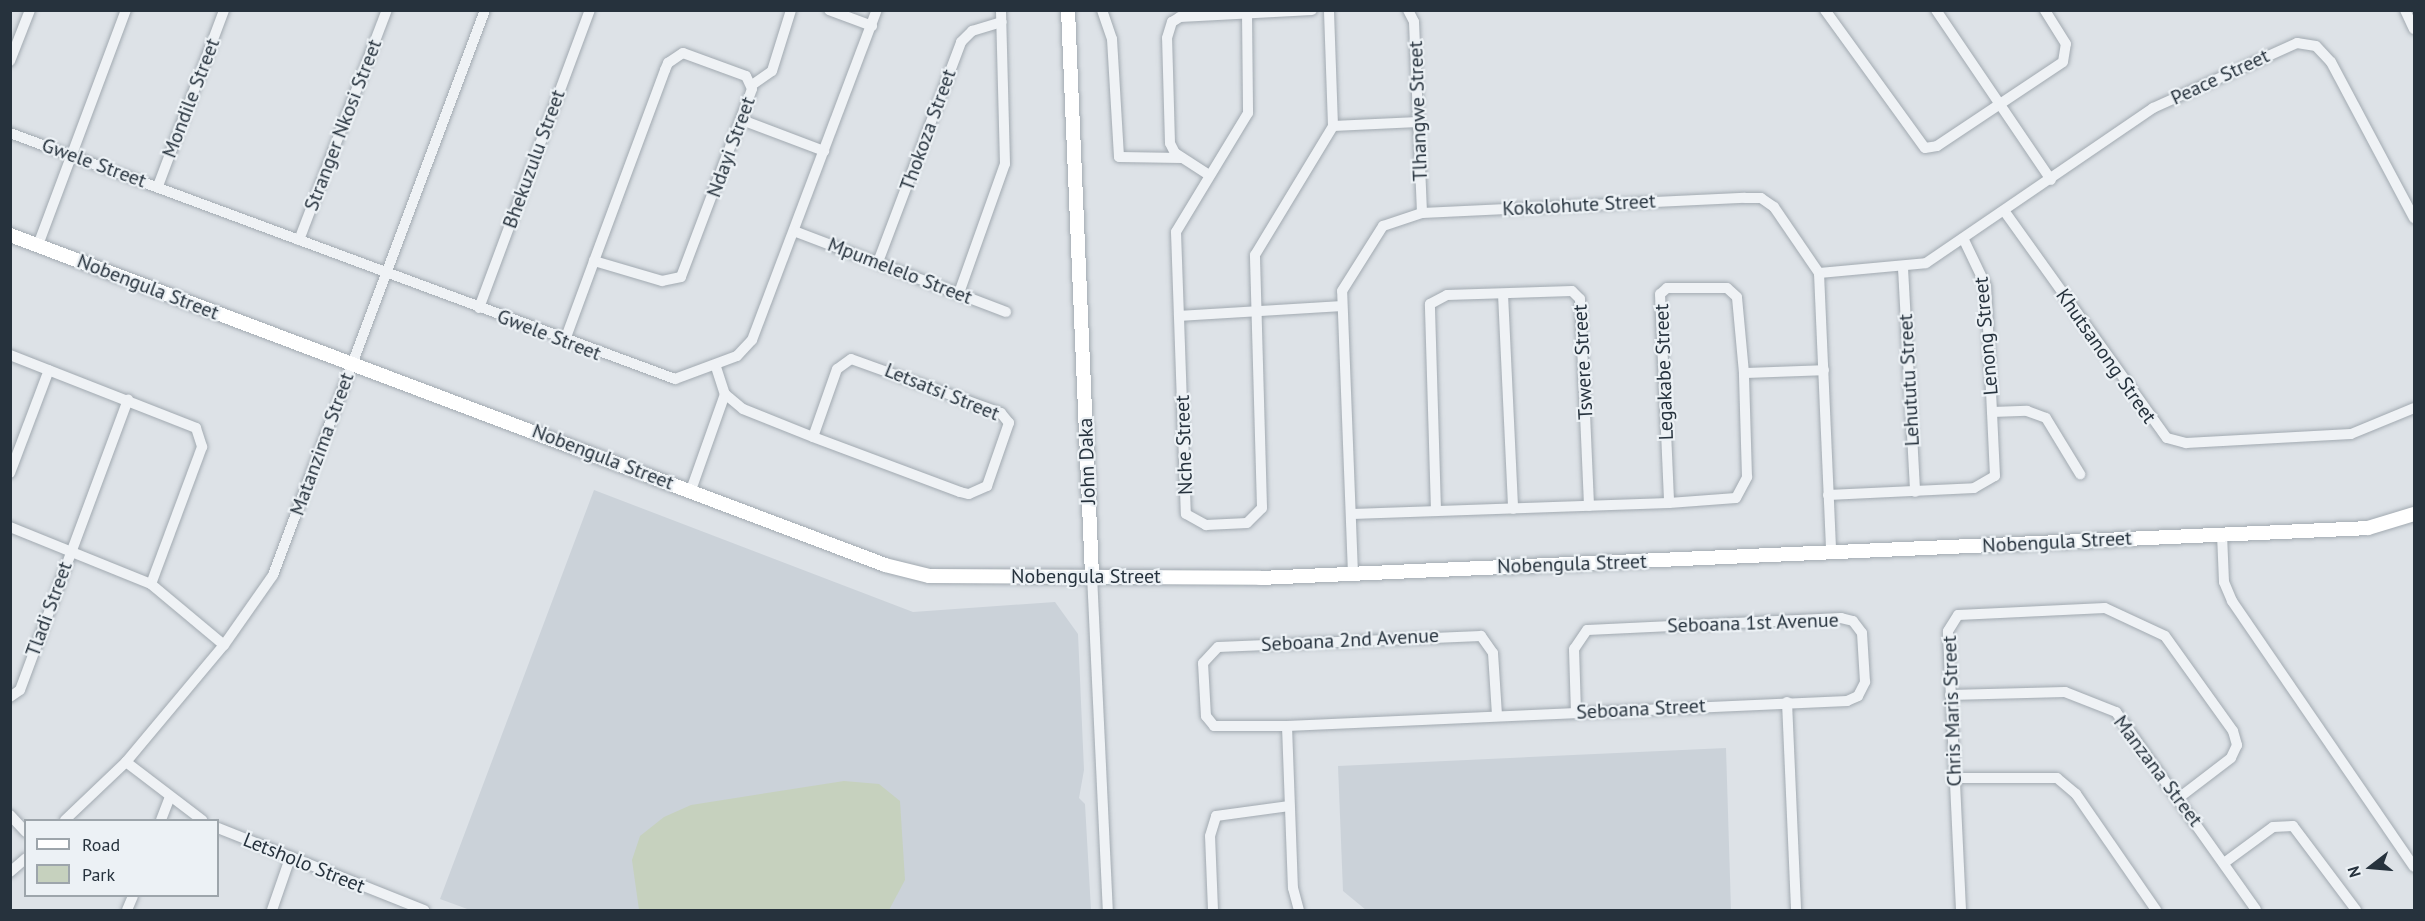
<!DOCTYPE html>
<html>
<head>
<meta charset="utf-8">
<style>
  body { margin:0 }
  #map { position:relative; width:2425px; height:921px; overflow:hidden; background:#dde2e7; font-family:"PT Sans",sans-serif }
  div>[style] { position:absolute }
  .built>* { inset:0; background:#cbd2d9 }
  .green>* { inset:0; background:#c6d1be }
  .roads { filter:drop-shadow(0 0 2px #a2aab1) drop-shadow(0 0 2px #a2aab1) }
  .street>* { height:10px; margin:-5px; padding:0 5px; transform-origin:5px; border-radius:5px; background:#eff2f5 }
  .secondary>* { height:14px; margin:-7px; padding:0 7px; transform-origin:7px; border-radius:7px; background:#fff }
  span { translate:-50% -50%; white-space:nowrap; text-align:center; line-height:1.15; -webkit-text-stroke:4.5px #ecf1f5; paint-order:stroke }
  .street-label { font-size:20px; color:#26323d }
  .frame { position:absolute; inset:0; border:12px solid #26323d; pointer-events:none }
  .legend { position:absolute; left:24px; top:819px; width:195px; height:78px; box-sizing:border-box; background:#ecf1f5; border:2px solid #9da5ab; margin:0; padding:8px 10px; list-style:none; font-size:18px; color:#26323d }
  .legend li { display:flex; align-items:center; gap:12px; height:30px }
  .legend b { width:30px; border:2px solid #9da5ab }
  .north { position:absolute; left:2341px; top:837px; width:60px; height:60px; -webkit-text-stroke:4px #ecf1f5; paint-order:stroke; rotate:254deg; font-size:16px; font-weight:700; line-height:24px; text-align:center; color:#26323d }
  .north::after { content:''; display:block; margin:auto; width:21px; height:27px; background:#26323d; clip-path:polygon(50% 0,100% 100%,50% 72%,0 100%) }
</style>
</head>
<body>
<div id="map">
  <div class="built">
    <div style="clip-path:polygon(594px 490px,913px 612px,1055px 602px,1078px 634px,1084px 770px,1079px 798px,1085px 804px,1091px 910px,470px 910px,440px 899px)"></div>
    <div style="clip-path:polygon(1726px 748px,1731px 910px,1366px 910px,1343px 891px,1338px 766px)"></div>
  </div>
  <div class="green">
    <div style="clip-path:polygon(844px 781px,879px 784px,900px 801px,905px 880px,889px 910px,639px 910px,632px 860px,640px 836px,664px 817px,691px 805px)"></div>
  </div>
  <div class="roads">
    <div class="street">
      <div style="left:829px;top:10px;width:46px;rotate:20.4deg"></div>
      <div style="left:1102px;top:10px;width:31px;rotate:71deg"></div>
      <div style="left:1112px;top:39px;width:118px;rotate:86.6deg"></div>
      <div style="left:1119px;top:157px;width:63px;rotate:0.9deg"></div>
      <div style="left:1408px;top:10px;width:13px;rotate:63deg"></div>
      <div style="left:1414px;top:22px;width:191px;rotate:87.6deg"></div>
      <div style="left:1825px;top:10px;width:170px;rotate:54.1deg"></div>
      <div style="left:1925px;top:148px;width:12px;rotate:-9deg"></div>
      <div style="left:1937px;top:146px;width:151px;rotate:-33.7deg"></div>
      <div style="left:2063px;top:62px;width:18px;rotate:-81deg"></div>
      <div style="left:2066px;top:44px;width:40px;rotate:-122deg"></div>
      <div style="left:1936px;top:10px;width:205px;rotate:55.9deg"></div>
      <div style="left:2405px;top:10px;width:21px;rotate:65deg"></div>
      <div style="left:1247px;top:13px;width:100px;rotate:89.4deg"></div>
      <div style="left:1248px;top:113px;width:139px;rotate:121.2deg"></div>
      <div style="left:1176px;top:232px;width:282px;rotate:88deg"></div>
      <div style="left:1186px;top:514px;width:23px;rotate:29deg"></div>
      <div style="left:1206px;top:525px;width:41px;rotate:-2.8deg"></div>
      <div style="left:1247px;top:523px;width:21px;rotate:-45deg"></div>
      <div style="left:1262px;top:508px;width:253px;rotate:-91.6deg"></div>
      <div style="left:1255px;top:255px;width:151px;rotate:-58.8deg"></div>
      <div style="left:1333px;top:126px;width:116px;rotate:-92deg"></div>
      <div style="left:10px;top:61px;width:55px;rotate:-68.6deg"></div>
      <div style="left:752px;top:85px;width:24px;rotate:-35deg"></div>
      <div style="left:772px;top:71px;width:64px;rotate:-72.7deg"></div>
      <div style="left:742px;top:120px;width:88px;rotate:20.7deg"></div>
      <div style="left:1333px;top:126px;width:85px;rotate:-2.7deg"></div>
      <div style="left:10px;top:133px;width:709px;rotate:20.3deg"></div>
      <div style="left:675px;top:379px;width:66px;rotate:-20.4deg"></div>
      <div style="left:737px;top:356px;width:22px;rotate:-47deg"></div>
      <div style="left:752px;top:340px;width:353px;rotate:-69.3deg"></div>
      <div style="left:1209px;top:175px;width:40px;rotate:-147.1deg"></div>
      <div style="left:1175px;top:153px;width:11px;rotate:-117deg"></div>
      <div style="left:1170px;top:143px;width:105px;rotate:-91.6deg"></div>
      <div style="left:1167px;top:38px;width:17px;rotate:-73deg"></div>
      <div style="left:1172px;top:22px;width:9px;rotate:-32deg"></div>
      <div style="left:1180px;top:17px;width:132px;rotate:-3deg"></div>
      <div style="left:158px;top:186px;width:188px;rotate:-69.4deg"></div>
      <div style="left:2005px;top:212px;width:278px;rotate:54.4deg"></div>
      <div style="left:2167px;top:438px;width:20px;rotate:15deg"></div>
      <div style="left:2186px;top:443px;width:165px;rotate:-3.1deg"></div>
      <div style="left:2351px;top:434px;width:68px;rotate:-22.4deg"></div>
      <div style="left:794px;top:231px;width:227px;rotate:20.9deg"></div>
      <div style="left:299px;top:240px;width:246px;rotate:-69.1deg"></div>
      <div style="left:38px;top:245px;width:251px;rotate:-69.5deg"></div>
      <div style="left:878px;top:262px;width:235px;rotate:-69.3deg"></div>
      <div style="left:961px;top:42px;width:16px;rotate:-45deg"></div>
      <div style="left:972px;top:31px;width:31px;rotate:-17deg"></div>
      <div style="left:1903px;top:268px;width:224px;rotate:86.9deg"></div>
      <div style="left:1819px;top:273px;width:107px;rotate:-5.3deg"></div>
      <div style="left:1926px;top:263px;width:275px;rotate:-34.3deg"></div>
      <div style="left:2153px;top:108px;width:158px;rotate:-24.3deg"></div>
      <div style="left:2297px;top:43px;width:19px;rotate:9deg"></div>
      <div style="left:2316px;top:46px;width:22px;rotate:47deg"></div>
      <div style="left:2331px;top:62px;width:177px;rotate:62deg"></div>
      <div style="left:959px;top:293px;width:137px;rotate:-70.4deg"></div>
      <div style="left:1005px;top:164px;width:154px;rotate:-91.5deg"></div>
      <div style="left:1503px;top:294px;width:215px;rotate:87.3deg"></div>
      <div style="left:479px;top:308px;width:318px;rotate:-69.6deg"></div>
      <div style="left:1179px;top:316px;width:163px;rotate:-3.5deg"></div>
      <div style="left:565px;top:340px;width:84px;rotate:-69.8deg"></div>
      <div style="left:594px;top:261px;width:204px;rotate:-69.6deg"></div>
      <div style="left:665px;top:70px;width:8px;rotate:-67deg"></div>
      <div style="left:668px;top:63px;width:18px;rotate:-34deg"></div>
      <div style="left:683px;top:53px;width:67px;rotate:20.1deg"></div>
      <div style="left:746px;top:76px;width:14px;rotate:65deg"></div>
      <div style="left:752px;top:89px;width:201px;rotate:110.7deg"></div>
      <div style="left:681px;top:277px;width:19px;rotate:168deg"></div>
      <div style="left:662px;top:281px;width:71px;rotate:-163.6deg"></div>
      <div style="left:10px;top:355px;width:200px;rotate:21.4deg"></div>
      <div style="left:196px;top:428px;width:20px;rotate:72deg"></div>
      <div style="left:202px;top:447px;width:146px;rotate:110.4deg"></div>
      <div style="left:716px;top:367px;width:28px;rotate:72deg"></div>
      <div style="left:725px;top:394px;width:23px;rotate:40deg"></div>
      <div style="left:743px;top:409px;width:75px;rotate:21.8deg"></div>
      <div style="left:813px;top:437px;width:157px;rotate:20.5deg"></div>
      <div style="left:960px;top:492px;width:9px;rotate:13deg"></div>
      <div style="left:969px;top:494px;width:20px;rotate:-24deg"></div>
      <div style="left:987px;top:486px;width:67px;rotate:-70.8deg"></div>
      <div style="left:1009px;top:423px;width:13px;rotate:-129deg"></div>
      <div style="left:1001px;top:413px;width:159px;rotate:-160.2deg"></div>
      <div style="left:851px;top:359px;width:17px;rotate:144deg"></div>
      <div style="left:837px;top:369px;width:72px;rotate:109.4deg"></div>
      <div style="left:1744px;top:373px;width:80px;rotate:-2.1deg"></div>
      <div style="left:1992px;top:412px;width:35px;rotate:-2deg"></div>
      <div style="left:2027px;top:411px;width:20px;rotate:20deg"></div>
      <div style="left:2046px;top:418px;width:66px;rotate:58.7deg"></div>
      <div style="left:10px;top:473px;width:110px;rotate:-69.3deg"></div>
      <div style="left:691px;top:490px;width:102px;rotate:-70.5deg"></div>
      <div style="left:1828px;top:495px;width:146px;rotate:-2.7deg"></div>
      <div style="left:1974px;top:488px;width:24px;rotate:-30deg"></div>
      <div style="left:1995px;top:476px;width:190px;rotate:-92.7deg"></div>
      <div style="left:1986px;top:286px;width:53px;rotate:-115.6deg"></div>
      <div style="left:1436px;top:511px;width:207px;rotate:-91.7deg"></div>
      <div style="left:1430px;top:304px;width:19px;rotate:-28deg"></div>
      <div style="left:1447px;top:295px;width:125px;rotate:-1.8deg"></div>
      <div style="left:1572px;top:291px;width:11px;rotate:45deg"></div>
      <div style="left:1580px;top:299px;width:207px;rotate:87.5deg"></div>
      <div style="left:1352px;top:514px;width:317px;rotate:-2deg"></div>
      <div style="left:1669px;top:503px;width:67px;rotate:-4.3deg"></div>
      <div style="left:1736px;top:498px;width:24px;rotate:-62deg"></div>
      <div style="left:1747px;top:477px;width:104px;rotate:-91.7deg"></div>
      <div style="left:1744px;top:373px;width:76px;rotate:-95.3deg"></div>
      <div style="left:1737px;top:297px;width:13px;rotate:-138deg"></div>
      <div style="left:1727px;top:288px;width:60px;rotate:180deg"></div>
      <div style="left:1667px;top:288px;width:9px;rotate:139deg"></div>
      <div style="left:1660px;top:294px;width:209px;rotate:87.5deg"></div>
      <div style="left:10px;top:527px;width:152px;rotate:22deg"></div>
      <div style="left:151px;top:584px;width:95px;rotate:39.9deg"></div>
      <div style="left:2222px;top:534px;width:48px;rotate:87.6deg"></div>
      <div style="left:2224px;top:582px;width:21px;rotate:67deg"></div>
      <div style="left:2232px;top:601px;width:322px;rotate:55.6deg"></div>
      <div style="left:1353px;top:574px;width:283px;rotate:-92.2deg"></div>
      <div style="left:1342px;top:291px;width:77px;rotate:-57.8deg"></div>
      <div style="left:1383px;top:226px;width:41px;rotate:-18.4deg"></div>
      <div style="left:1422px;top:213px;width:323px;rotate:-2.7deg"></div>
      <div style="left:1745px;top:198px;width:16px"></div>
      <div style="left:1761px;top:198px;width:16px;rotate:35deg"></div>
      <div style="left:1774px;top:207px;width:80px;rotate:55.7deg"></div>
      <div style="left:1819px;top:273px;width:280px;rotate:87.5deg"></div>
      <div style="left:1092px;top:575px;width:335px;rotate:87.3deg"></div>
      <div style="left:1950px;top:695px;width:115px;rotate:-1.5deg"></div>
      <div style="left:2065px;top:692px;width:55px;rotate:21.4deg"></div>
      <div style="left:2116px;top:712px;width:242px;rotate:54.7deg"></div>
      <div style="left:10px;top:697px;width:12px;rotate:-35deg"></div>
      <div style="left:20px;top:690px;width:310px;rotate:-69.6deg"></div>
      <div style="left:1787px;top:702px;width:208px;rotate:87.5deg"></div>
      <div style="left:1497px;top:715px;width:62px;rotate:-93.7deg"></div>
      <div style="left:1493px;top:653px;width:21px;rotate:-125deg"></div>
      <div style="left:1481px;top:636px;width:263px;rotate:177.6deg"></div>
      <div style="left:1218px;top:647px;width:22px;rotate:133deg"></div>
      <div style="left:1203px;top:663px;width:53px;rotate:86.8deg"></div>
      <div style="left:1206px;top:716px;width:13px;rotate:51deg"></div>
      <div style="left:1214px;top:726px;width:73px"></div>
      <div style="left:1287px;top:726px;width:561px;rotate:-2.56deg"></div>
      <div style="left:1847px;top:701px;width:12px;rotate:-24deg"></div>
      <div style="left:1858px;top:696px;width:16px;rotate:-63deg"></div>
      <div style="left:1865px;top:682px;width:49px;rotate:-93.5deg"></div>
      <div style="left:1862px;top:633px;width:15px;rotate:-127deg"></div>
      <div style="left:1853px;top:621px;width:12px;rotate:-166deg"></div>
      <div style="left:1841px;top:618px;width:254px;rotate:177.3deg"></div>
      <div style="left:1587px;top:630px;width:23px;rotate:124deg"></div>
      <div style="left:1574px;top:649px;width:63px;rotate:88.2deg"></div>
      <div style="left:1287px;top:726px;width:162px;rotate:87.9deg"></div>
      <div style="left:1293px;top:888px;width:23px;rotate:75deg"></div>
      <div style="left:126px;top:762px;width:96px;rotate:37.3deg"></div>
      <div style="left:1953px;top:778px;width:104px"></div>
      <div style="left:2057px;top:778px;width:25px;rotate:40deg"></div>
      <div style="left:2076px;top:794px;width:141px;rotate:55.4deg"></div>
      <div style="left:10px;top:815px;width:23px;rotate:47deg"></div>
      <div style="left:65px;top:820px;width:84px;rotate:-43.6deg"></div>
      <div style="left:126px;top:762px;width:153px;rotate:-50.1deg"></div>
      <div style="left:224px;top:645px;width:85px;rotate:-55deg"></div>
      <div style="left:273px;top:575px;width:603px;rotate:-69.43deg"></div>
      <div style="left:161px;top:820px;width:22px;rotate:-69deg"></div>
      <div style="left:218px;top:828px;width:222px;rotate:21.7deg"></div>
      <div style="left:2224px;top:863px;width:61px;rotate:-36.3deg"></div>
      <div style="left:2273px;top:827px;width:20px;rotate:-3deg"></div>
      <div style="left:2293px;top:826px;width:105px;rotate:53.1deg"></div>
      <div style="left:10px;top:872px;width:21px;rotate:-41deg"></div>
      <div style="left:127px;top:910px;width:15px;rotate:-67deg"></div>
      <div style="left:272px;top:910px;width:55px;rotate:-70.9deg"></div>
      <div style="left:1213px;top:910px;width:74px;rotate:-92.3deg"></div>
      <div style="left:1210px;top:836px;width:21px;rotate:-73deg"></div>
      <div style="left:1216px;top:816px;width:74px;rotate:-7.8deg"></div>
      <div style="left:1961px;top:910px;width:279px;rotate:-92.7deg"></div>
      <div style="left:1948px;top:631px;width:19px;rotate:-58deg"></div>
      <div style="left:1958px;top:615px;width:147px;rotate:-2.7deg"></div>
      <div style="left:2105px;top:608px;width:66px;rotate:25deg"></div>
      <div style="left:2165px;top:636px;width:117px;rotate:54.4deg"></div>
      <div style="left:2233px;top:731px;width:15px;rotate:74deg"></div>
      <div style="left:2237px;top:745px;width:14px;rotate:115deg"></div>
      <div style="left:2231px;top:758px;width:64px;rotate:142.6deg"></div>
    </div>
    <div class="secondary">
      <div style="left:1068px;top:10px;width:566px;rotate:87.57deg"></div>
      <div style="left:10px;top:235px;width:935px;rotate:20.66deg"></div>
      <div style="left:885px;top:565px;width:45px;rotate:14deg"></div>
      <div style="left:929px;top:576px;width:331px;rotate:0.3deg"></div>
      <div style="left:1260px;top:578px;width:1109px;rotate:-2.58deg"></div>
      <div style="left:2368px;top:528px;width:48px;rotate:-16.9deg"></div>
    </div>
  </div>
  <div class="street-label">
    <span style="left:2220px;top:77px;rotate:-25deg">Peace Street</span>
    <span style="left:191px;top:98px;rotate:-69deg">Mondile Street</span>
    <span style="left:1418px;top:111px;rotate:-92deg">Tlhangwe Street</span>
    <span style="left:343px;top:125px;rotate:-69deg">Stranger Nkosi Street</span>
    <span style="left:928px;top:130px;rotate:-70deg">Thokoza Street</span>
    <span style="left:731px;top:147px;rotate:-70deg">Ndayi Street</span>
    <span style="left:534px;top:159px;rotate:-70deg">Bhekuzulu Street</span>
    <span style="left:94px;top:163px;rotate:20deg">Gwele Street</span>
    <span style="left:1579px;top:205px;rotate:-3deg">Kokolohute Street</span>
    <span style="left:900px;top:271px;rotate:21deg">Mpumelelo Street</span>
    <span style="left:148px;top:287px;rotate:21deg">Nobengula Street</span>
    <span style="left:549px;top:335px;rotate:21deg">Gwele Street</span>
    <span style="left:1986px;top:336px;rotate:-95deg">Lenong Street</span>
    <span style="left:2106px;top:356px;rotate:55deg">Khutsanong Street</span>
    <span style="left:1583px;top:362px;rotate:-93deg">Tswere Street</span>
    <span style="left:1664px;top:372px;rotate:-92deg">Legakabe Street</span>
    <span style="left:1909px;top:380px;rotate:-93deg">Lehututu Street</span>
    <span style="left:942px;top:392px;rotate:22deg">Letsatsi Street</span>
    <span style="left:322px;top:444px;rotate:-70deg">Matanzima Street</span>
    <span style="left:1184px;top:445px;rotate:-92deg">Nche Street</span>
    <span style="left:603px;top:457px;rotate:21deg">Nobengula Street</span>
    <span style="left:1087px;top:461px;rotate:-92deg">John Daka</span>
    <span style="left:2057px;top:542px;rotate:-3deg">Nobengula Street</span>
    <span style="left:1572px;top:564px;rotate:-2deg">Nobengula Street</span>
    <span style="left:1086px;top:576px">Nobengula Street</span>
    <span style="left:49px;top:609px;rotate:-70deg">Tladi Street</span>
    <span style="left:1753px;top:623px;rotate:-2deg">Seboana 1st Avenue</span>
    <span style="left:1350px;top:640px;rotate:-3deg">Seboana 2nd Avenue</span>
    <span style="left:1641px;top:709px;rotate:-3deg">Seboana Street</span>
    <span style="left:1952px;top:711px;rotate:-92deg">Chris Maris Street</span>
    <span style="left:2158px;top:771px;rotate:53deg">Manzana Street</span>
    <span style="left:304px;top:863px;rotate:22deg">Letsholo Street</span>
  </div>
  <div class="frame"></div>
  <ul class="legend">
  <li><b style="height:8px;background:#fff"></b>Road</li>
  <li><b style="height:16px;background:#c6d1be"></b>Park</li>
  </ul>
  <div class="north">N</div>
</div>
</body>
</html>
